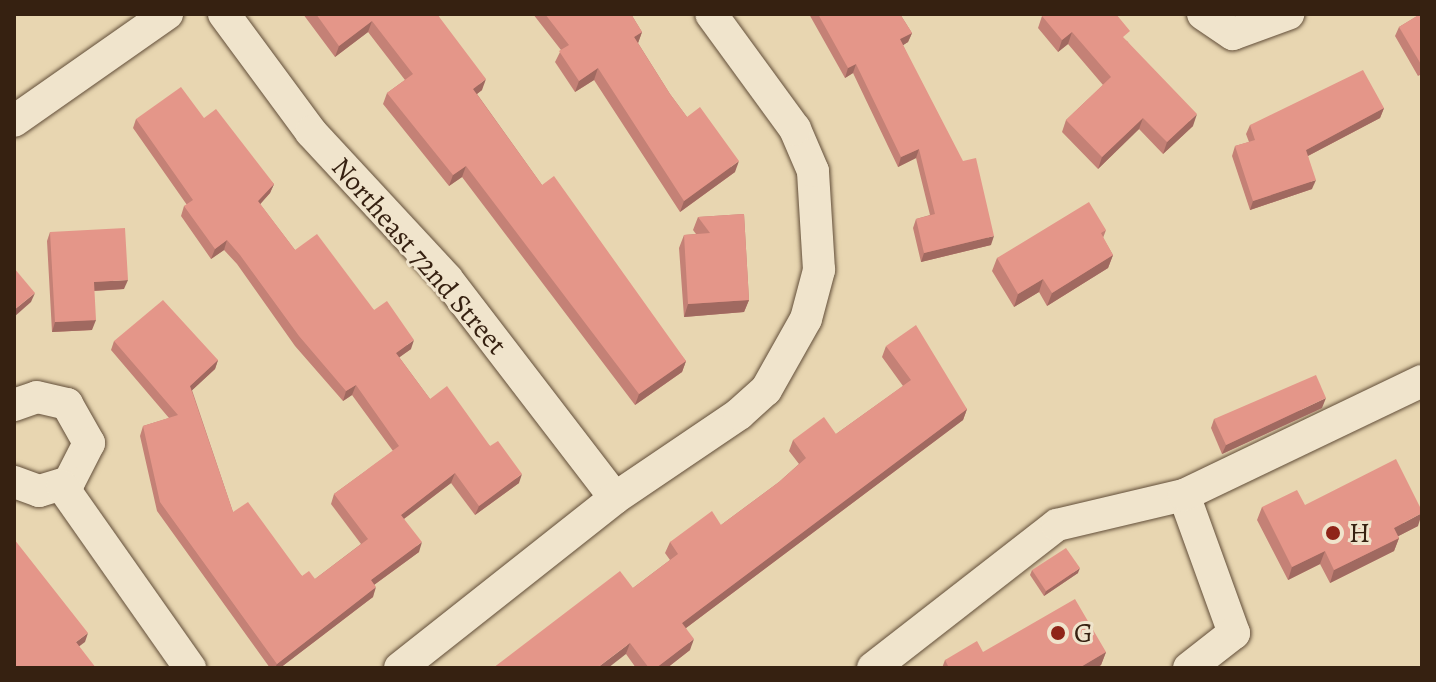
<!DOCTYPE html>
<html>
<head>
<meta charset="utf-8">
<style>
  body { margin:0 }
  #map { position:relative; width:1436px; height:682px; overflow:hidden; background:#e8d6b1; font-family:Alegreya,serif }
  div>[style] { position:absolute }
  .roads { filter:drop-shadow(0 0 2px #624e39) drop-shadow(0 0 2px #624e39) }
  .minor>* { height:32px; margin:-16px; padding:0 16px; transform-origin:16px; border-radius:16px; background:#f0e4cc }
  .wall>* { inset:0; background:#c48176 }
  .shaded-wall>* { inset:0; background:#a06960 }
  .building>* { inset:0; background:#e49689 }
  .dots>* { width:22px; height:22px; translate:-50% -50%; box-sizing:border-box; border:4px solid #f0e4cc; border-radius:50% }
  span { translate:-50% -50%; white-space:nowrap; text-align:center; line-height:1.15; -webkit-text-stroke:6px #f0e4cc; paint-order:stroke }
  .street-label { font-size:28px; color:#362111 }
  .poi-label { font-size:28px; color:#362111 }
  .left { translate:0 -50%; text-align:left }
  .frame { position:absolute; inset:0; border:16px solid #362111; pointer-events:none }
</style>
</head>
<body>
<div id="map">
  <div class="roads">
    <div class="minor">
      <div style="left:224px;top:14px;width:147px;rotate:53.6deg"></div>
      <div style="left:311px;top:132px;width:200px;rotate:47.2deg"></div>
      <div style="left:447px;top:279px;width:276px;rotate:52.5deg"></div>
      <div style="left:1203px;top:14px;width:36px;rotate:34deg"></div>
      <div style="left:1233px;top:34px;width:59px;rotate:-20deg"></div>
      <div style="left:14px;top:121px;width:187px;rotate:-35deg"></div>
      <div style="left:14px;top:405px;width:24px;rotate:-19deg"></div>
      <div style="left:37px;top:397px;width:31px;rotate:13deg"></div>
      <div style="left:67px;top:404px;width:45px;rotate:60.6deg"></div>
      <div style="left:89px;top:443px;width:44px;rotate:117.1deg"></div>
      <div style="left:69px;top:482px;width:31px;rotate:163deg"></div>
      <div style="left:39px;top:491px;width:27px;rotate:-160deg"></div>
      <div style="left:62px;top:486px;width:223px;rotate:54.9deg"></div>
      <div style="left:1184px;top:495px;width:147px;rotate:70.1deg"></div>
      <div style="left:1234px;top:633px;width:57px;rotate:142.1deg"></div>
      <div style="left:400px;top:668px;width:274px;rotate:-38.3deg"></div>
      <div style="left:615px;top:498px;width:150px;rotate:-34.1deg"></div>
      <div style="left:739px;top:414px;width:36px;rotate:-42deg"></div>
      <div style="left:766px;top:390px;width:81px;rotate:-60.6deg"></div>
      <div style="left:806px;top:319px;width:51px;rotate:-75.1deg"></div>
      <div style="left:819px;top:270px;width:99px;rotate:-93.5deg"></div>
      <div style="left:813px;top:171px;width:46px;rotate:-113.2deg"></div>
      <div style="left:795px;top:129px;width:142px;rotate:-126.1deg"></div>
      <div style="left:873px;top:668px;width:233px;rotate:-37.9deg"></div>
      <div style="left:1057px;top:525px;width:130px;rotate:-13.3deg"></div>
      <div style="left:1184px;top:495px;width:264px;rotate:-25.6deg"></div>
    </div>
  </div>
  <div class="wall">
    <div style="clip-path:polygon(303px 14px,437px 14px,482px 90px,477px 94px,542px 185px,686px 361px,682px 372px,635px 405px,462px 177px,449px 186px,383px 104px,387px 93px,405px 80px,368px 32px,335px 57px)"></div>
    <div style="clip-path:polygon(533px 14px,631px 14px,642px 32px,638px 43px,670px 94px,687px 117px,735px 172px,680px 212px,594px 80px,575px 92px,555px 62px,561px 50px)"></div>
    <div style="clip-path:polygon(809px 14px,900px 14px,912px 33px,908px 42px,903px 45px,991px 245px,921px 262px,913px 228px,916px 219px,930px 215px,916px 158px,898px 167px,853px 73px,845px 78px)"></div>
    <div style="clip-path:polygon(1418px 14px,1422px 14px,1422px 74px,1418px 76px,1395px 36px,1399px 27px,1419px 15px)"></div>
    <div style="clip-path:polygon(1042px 16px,1127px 41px,1193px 126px,1163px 154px,1139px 129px,1098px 169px,1062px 132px,1066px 120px,1103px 85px,1068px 44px,1058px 52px,1038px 28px)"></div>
    <div style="clip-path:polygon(1384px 108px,1380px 118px,1308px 156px,1312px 189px,1250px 210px,1232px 156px,1235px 146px,1249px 142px,1246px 134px,1250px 125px)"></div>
    <div style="clip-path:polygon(204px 118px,274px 184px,270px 193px,260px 204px,295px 250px,374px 310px,411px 349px,399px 357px,430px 399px,490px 446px,519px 483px,475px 515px,451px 483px,404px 519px,419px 552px,374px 585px,373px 597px,280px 668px,270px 668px,157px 511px,140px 436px,143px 426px,169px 418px,111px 350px,114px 341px,218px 360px,215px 369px,192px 390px,233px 512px,302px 576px,315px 579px,361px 544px,331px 504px,334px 494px,393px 451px,352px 395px,343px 401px,295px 346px,237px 264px,224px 250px,211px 259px,181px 216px,184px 206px,187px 205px,133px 128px,136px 119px)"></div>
    <div style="clip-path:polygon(744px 214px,749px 300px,744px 312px,684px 317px,679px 248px,684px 235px,696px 234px,693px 230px,698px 217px)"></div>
    <div style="clip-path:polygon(1106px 230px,1103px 238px,1113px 255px,1108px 268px,1047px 306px,1039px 292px,1014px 307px,992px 271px,997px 258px)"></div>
    <div style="clip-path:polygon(50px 232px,124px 289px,94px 291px,92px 330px,52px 332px,47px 241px)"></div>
    <div style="clip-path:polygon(886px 346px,967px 409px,963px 420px,686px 628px,690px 650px,667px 668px,636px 668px,626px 654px,633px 588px,670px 560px,665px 553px,670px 542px,721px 525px,779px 482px,799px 464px,789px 451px,793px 440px,836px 434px,903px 386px,882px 357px)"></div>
    <div style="clip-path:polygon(1322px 408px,1222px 454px,1211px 428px,1214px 419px)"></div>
    <div style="clip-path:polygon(1305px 505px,1418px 526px,1398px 536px,1399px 538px,1394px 551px,1330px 583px,1320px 564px,1288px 580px,1257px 520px,1262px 507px)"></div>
    <div style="clip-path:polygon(1032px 570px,1078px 573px,1044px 596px,1030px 575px)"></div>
    <div style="clip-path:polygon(983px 652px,1106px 652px,1101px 665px,1096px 668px,942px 668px,945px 660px)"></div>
  </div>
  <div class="shaded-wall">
    <div style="clip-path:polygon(372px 21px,368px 32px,335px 57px,339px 46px)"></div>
    <div style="clip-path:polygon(642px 32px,638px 43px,634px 37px)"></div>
    <div style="clip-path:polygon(1072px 32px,1068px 44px,1058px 52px,1062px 40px)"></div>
    <div style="clip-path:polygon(912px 33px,908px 42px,897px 49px,900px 39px)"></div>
    <div style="clip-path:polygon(856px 64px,853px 73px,845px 78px,848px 68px)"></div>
    <div style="clip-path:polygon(598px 68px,594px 80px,575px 92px,579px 81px)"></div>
    <div style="clip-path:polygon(486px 79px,482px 90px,469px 100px,473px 89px)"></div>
    <div style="clip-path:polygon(1384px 108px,1380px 118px,1302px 159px,1306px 150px)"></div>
    <div style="clip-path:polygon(1197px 114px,1193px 126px,1163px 154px,1167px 142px)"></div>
    <div style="clip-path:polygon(1143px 118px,1139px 129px,1098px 169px,1102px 157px)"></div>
    <div style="clip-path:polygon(919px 149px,916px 158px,898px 167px,901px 157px)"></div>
    <div style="clip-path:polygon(739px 161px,735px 172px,680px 212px,684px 201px)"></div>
    <div style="clip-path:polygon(466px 166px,462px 177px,449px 186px,453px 175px)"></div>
    <div style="clip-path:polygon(1316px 180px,1312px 189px,1250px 210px,1253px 201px)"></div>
    <div style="clip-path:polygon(274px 184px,270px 193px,255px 210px,258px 201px)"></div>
    <div style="clip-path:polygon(994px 236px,991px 245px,921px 262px,924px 253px)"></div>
    <div style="clip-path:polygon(227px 240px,224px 250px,211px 259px,215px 249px)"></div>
    <div style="clip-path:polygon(1113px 255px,1108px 268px,1047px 306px,1052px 293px)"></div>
    <div style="clip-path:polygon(1043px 279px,1039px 292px,1014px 307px,1018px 294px)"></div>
    <div style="clip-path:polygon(128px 280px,124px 289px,90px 291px,94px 282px)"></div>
    <div style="clip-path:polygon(35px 293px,31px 302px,14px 317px,14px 310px)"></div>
    <div style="clip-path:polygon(749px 300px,744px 312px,684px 317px,688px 304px)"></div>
    <div style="clip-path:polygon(96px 320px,92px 330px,52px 332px,55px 322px)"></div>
    <div style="clip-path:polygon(414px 340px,411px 349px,393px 362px,396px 353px)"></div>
    <div style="clip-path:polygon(218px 360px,215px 369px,187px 395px,190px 386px)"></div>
    <div style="clip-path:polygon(686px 361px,682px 372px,635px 405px,639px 394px)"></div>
    <div style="clip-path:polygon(356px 385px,352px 395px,343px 401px,346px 391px)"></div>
    <div style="clip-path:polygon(1326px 398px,1322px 408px,1222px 454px,1226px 445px)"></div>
    <div style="clip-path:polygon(967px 409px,963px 420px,678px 634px,682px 623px)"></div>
    <div style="clip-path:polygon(455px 473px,451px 483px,397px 524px,401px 515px)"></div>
    <div style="clip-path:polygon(522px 474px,519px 483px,475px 515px,479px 506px)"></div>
    <div style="clip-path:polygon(1422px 513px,1418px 526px,1389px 541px,1394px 528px)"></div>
    <div style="clip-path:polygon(1399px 538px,1394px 551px,1330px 583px,1334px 570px)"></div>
    <div style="clip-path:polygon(422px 542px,419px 552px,367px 590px,371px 580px)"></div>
    <div style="clip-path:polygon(1325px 551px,1320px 564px,1288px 580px,1292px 567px)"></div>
    <div style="clip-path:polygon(1080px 568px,1078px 573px,1044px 596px,1046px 591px)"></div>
    <div style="clip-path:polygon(376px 587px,373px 597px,280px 668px,275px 668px,277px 664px)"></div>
    <div style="clip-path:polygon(88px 633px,85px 642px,73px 651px,76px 642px)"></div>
    <div style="clip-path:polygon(694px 639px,690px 650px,667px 668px,656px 668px)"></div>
    <div style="clip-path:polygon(630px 643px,626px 654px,608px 668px,597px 668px)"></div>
    <div style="clip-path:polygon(1106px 652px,1101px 665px,1096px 668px,1079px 668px)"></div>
  </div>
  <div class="building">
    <div style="clip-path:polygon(316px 14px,437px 14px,486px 79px,473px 89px,542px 185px,554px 176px,686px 361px,639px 394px,466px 166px,453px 175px,387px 93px,413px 74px,372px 21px,339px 46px)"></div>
    <div style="clip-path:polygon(545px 14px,631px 14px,642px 32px,634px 37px,670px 94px,687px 117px,700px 107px,739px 161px,684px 201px,598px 68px,579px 81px,559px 51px,569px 45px)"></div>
    <div style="clip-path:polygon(818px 14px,900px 14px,912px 33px,900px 39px,963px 161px,976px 158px,994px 236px,924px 253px,916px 219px,935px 214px,919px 149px,901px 157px,856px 64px,848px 68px)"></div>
    <div style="clip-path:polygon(1045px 14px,1116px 14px,1130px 31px,1123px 37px,1197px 114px,1167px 142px,1143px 118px,1102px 157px,1066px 120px,1111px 77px,1072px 32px,1062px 40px,1042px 16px)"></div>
    <div style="clip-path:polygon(1420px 14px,1422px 14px,1422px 66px,1399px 27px)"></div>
    <div style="clip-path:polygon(1363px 70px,1384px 108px,1306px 150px,1316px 180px,1253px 201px,1235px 146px,1255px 140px,1250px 125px)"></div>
    <div style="clip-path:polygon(181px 87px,204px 118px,216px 109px,274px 184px,258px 201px,295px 250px,317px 234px,374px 310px,387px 301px,414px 340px,396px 353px,430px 399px,447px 386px,490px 446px,498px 441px,522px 474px,479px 506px,455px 473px,401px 515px,422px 542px,371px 580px,376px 587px,277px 664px,160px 502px,143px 426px,178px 415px,114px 341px,163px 300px,218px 360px,190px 386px,233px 512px,248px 502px,302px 576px,309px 571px,315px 579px,368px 539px,334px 494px,399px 446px,356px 385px,346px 391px,299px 336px,240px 255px,227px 240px,215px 249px,184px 206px,193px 200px,136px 119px)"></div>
    <div style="clip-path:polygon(1089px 202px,1106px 230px,1101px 233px,1113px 255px,1052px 293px,1043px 279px,1018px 294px,997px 258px)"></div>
    <div style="clip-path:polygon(744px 214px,749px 300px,688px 304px,684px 235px,710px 233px,698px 217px)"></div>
    <div style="clip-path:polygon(125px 228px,128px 280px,94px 282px,96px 320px,55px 322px,50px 232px)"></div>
    <div style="clip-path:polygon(14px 268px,35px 293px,14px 310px)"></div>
    <div style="clip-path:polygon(916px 325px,967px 409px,682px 623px,694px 639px,656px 668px,649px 668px,630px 643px,597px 668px,493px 668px,620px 571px,633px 588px,678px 554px,670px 542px,712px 511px,721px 525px,779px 482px,806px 458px,793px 440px,824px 417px,836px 434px,911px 380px,886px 346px)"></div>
    <div style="clip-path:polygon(1316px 375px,1326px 398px,1226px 445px,1214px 419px)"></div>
    <div style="clip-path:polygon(1396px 459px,1422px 511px,1422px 513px,1394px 528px,1399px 538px,1334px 570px,1325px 551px,1292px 567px,1262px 507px,1297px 490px,1305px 505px)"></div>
    <div style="clip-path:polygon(14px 539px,88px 633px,76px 642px,96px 668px,14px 668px)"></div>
    <div style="clip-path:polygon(1066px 548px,1080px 568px,1046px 591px,1032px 570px)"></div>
    <div style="clip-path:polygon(1075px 599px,1106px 652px,1079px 668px,949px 668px,945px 660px,977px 641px,983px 652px)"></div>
  </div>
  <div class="dots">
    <div style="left:1333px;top:533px;background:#8f2418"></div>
    <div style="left:1058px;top:633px;background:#8f2418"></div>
  </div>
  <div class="street-label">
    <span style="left:419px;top:256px;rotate:49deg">Northeast 72nd Street</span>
  </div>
  <div class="poi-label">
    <span class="left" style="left:1349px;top:533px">H</span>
    <span class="left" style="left:1074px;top:633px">G</span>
  </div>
  <div class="frame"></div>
</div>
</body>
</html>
